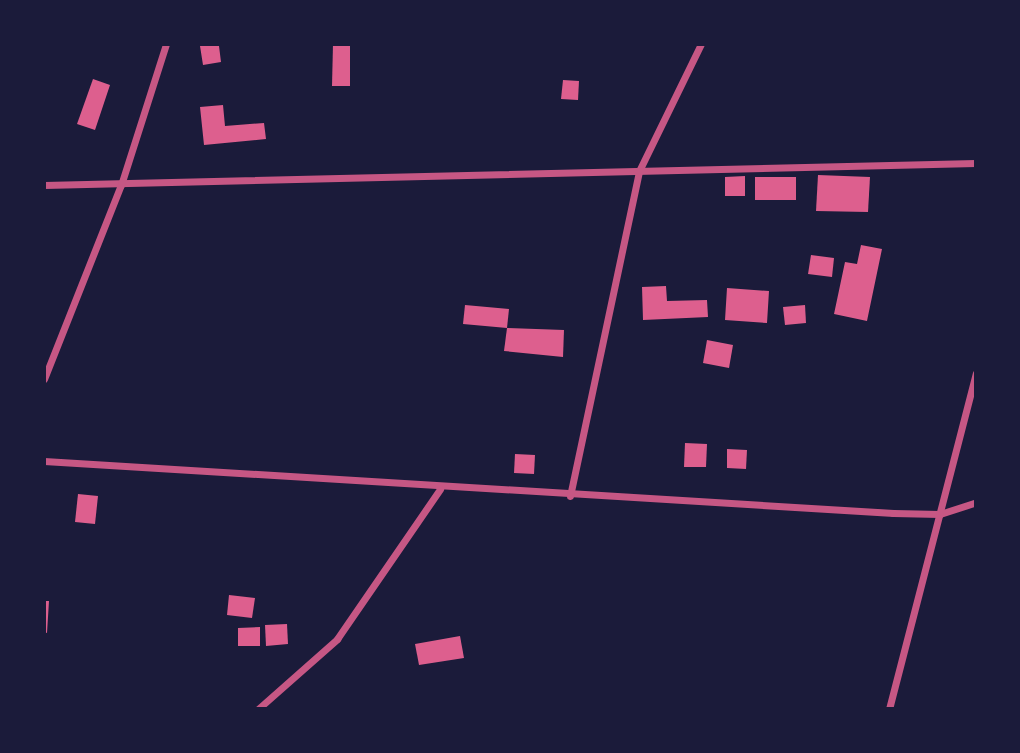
<!DOCTYPE html>
<html>
<head>
<meta charset="utf-8">
<style>
  body { margin:0 }
  #map { position:relative; width:1020px; height:753px; overflow:hidden; background:#1b1b3a; font-family:Spectral,serif }
  div>[style] { position:absolute }
  .building>* { inset:0; background:#dd5f8e }
  .minor>* { height:7px; margin:-3.5px; padding:0 3.5px; transform-origin:3.5px; border-radius:3.5px; background:#c65784 }
  span { translate:-50% -50%; white-space:nowrap; text-align:center; line-height:1.15; -webkit-text-stroke:6px #1b1b3a; paint-order:stroke }
  .frame { position:absolute; inset:0; border:46px solid #1b1b3a; pointer-events:none }
</style>
</head>
<body>
<div id="map">
  <div class="building">
    <div style="clip-path:polygon(333px 44px,350px 44px,350px 86px,332px 86px)"></div>
    <div style="clip-path:polygon(200px 46px,225px 44px,219px 46px,221px 62px,203px 65px)"></div>
    <div style="clip-path:polygon(93px 79px,110px 85px,95px 130px,77px 124px)"></div>
    <div style="clip-path:polygon(563px 80px,579px 81px,578px 100px,561px 99px)"></div>
    <div style="clip-path:polygon(223px 105px,225px 126px,264px 123px,266px 139px,204px 145px,200px 107px)"></div>
    <div style="clip-path:polygon(818px 175px,870px 177px,868px 212px,816px 211px)"></div>
    <div style="clip-path:polygon(745px 176px,745px 196px,725px 196px,725px 177px)"></div>
    <div style="clip-path:polygon(755px 177px,796px 177px,796px 200px,755px 200px)"></div>
    <div style="clip-path:polygon(861px 245px,882px 249px,867px 321px,834px 314px,845px 262px,857px 264px)"></div>
    <div style="clip-path:polygon(811px 255px,834px 258px,832px 277px,808px 274px)"></div>
    <div style="clip-path:polygon(666px 286px,667px 301px,707px 300px,708px 317px,643px 320px,642px 287px)"></div>
    <div style="clip-path:polygon(727px 288px,769px 291px,767px 323px,725px 320px)"></div>
    <div style="clip-path:polygon(465px 305px,509px 309px,507px 328px,463px 324px)"></div>
    <div style="clip-path:polygon(805px 305px,806px 323px,785px 325px,783px 307px)"></div>
    <div style="clip-path:polygon(507px 328px,564px 330px,563px 357px,504px 351px)"></div>
    <div style="clip-path:polygon(707px 340px,733px 345px,729px 368px,703px 363px)"></div>
    <div style="clip-path:polygon(685px 443px,707px 444px,706px 467px,684px 467px)"></div>
    <div style="clip-path:polygon(727px 449px,747px 450px,746px 469px,727px 468px)"></div>
    <div style="clip-path:polygon(515px 454px,535px 455px,534px 474px,514px 473px)"></div>
    <div style="clip-path:polygon(78px 494px,98px 496px,95px 524px,75px 522px)"></div>
    <div style="clip-path:polygon(229px 595px,255px 598px,252px 618px,227px 615px)"></div>
    <div style="clip-path:polygon(44px 601px,49px 601px,47px 633px,44px 632px)"></div>
    <div style="clip-path:polygon(287px 624px,288px 644px,266px 646px,265px 625px)"></div>
    <div style="clip-path:polygon(260px 627px,260px 646px,238px 646px,238px 628px)"></div>
    <div style="clip-path:polygon(460px 636px,464px 658px,419px 665px,415px 644px)"></div>
  </div>
  <div class="minor">
    <div style="left:44px;top:185px;width:932px;rotate:-1.35deg"></div>
    <div style="left:44px;top:379px;width:209px;rotate:-68.4deg"></div>
    <div style="left:121px;top:185px;width:148px;rotate:-72.3deg"></div>
    <div style="left:44px;top:461px;width:851px;rotate:3.5deg"></div>
    <div style="left:893px;top:513px;width:47px;rotate:1.2deg"></div>
    <div style="left:940px;top:514px;width:38px;rotate:-18deg"></div>
    <div style="left:570px;top:496px;width:332px;rotate:-78deg"></div>
    <div style="left:639px;top:171px;width:141px;rotate:-64deg"></div>
    <div style="left:258px;top:709px;width:106px;rotate:-41.5deg"></div>
    <div style="left:337px;top:639px;width:182px;rotate:-55.5deg"></div>
    <div style="left:889px;top:709px;width:347px;rotate:-75.5deg"></div>
  </div>
  <div class="frame"></div>
</div>
</body>
</html>
